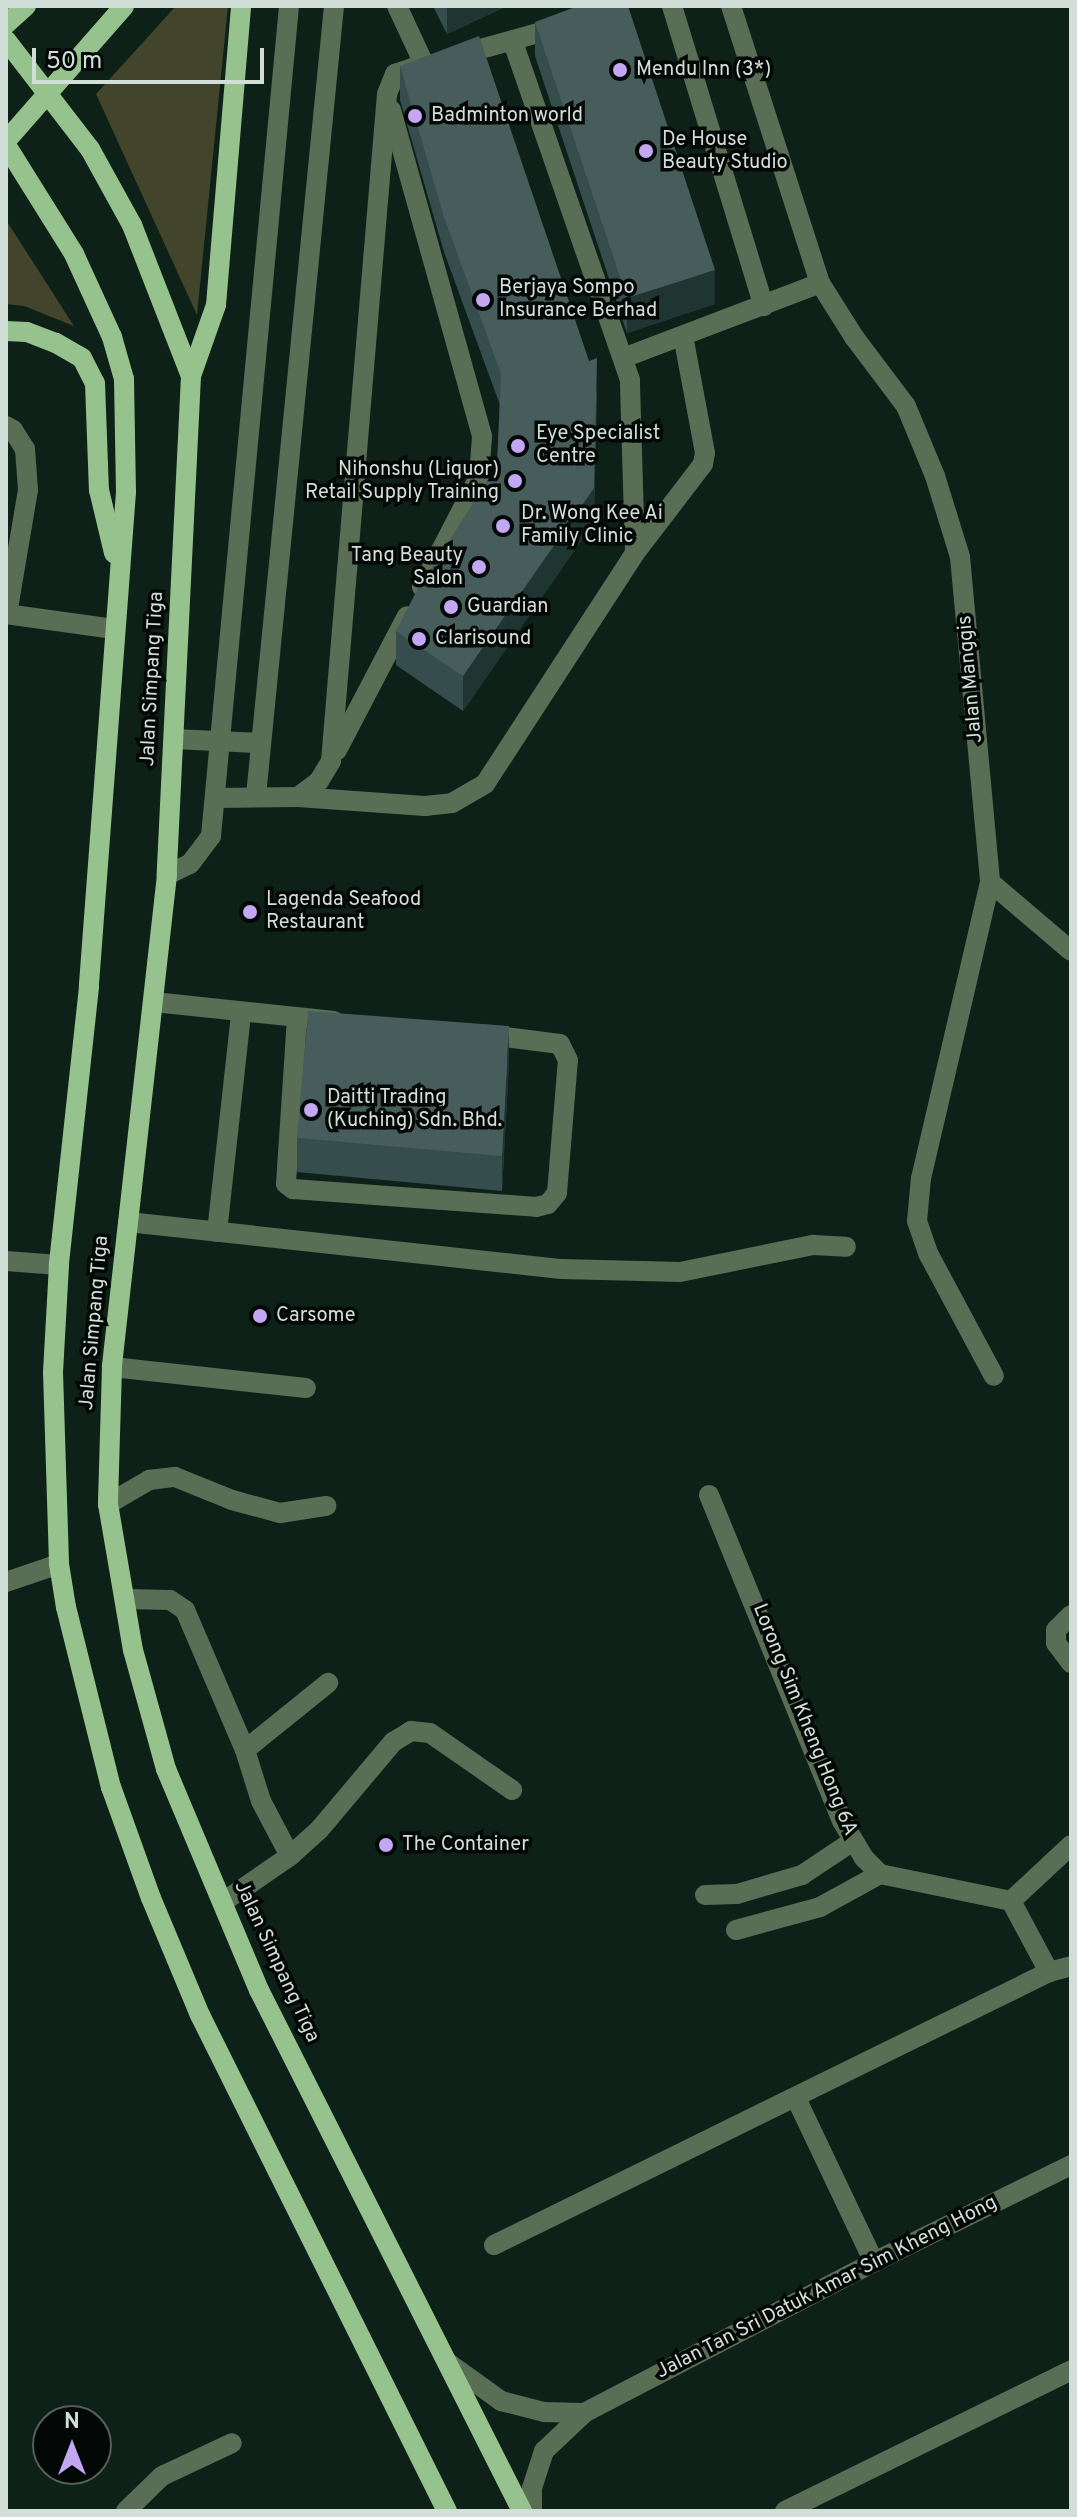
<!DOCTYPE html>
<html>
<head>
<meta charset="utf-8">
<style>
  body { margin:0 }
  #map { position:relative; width:1077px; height:2517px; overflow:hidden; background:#0d2119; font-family:Overpass,sans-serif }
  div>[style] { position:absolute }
  .green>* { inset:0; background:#42452c }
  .minor>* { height:20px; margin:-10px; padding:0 10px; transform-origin:10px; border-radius:10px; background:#596e55 }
  .major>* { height:20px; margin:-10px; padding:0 10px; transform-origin:10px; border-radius:10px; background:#96c38d }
  .wall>* { inset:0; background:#364d4d }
  .shaded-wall>* { inset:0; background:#1e3532 }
  .building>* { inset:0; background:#475d5c }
  .dots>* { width:22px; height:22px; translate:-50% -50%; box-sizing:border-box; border:4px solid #030806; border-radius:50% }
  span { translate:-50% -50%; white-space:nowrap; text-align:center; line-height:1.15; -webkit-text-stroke:7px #030806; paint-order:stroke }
  .poi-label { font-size:20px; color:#d2dfd9 }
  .left { translate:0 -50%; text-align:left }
  .right { translate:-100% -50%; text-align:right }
  .street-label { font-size:20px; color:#d2dfd9 }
  .frame { position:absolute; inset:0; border:8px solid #d2dfd9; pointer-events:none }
  .north { position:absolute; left:32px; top:2405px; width:80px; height:80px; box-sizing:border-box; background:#030806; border:2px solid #565e5a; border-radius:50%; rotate:0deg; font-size:22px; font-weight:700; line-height:32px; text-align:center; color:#d2dfd9 }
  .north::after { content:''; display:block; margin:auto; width:28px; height:36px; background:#c3a7f2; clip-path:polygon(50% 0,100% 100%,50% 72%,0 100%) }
  .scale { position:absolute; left:32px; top:48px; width:232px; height:36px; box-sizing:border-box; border:4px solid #d2dfd9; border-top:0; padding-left:10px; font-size:24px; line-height:28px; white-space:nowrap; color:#d2dfd9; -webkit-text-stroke:6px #030806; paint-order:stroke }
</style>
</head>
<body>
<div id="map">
  <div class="green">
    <div style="clip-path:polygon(176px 6px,228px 6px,197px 315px,96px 94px)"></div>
    <div style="clip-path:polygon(6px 220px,74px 326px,24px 306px,6px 304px)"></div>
  </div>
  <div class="minor">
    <div style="left:397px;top:6px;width:64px;rotate:65deg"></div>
    <div style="left:672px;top:6px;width:314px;rotate:73deg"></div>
    <div style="left:731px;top:6px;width:291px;rotate:72.2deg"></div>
    <div style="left:820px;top:283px;width:64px;rotate:57.8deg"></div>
    <div style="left:854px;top:337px;width:86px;rotate:53deg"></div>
    <div style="left:906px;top:406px;width:76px;rotate:67.5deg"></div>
    <div style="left:935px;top:476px;width:85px;rotate:72.8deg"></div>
    <div style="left:960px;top:557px;width:326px;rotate:84.7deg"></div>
    <div style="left:990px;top:882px;width:304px;rotate:103.1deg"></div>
    <div style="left:921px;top:1178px;width:43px;rotate:95.3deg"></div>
    <div style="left:917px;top:1221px;width:36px;rotate:71deg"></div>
    <div style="left:929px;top:1255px;width:137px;rotate:61.8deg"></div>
    <div style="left:459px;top:55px;width:104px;rotate:-15.6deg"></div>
    <div style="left:391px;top:110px;width:339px;rotate:74.4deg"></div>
    <div style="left:482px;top:437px;width:40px;rotate:94.3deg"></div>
    <div style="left:479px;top:477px;width:124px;rotate:117.4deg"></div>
    <div style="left:623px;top:358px;width:211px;rotate:-20.8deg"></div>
    <div style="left:6px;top:426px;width:8px;rotate:30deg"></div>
    <div style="left:13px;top:430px;width:22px;rotate:58deg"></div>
    <div style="left:25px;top:449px;width:41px;rotate:85.8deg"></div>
    <div style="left:28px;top:490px;width:126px;rotate:99.6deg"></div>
    <div style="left:635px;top:553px;width:112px;rotate:-52.6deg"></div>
    <div style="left:703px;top:464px;width:11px;rotate:-80deg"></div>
    <div style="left:705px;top:453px;width:119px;rotate:-100.6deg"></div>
    <div style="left:6px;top:614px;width:109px;rotate:7.9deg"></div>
    <div style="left:174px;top:739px;width:86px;rotate:2.7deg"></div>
    <div style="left:337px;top:750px;width:151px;rotate:-62.4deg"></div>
    <div style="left:256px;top:796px;width:794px;rotate:-84.36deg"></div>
    <div style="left:298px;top:797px;width:26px;rotate:-37deg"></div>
    <div style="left:319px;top:781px;width:23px;rotate:-59deg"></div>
    <div style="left:331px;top:761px;width:669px;rotate:-85.2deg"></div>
    <div style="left:387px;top:94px;width:22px;rotate:-68deg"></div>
    <div style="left:395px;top:74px;width:31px;rotate:-19deg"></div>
    <div style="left:215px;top:798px;width:83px;rotate:-0.7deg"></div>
    <div style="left:298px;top:797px;width:127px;rotate:4.1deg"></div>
    <div style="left:425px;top:806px;width:27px;rotate:-6deg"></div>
    <div style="left:452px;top:803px;width:38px;rotate:-30deg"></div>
    <div style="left:485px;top:784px;width:275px;rotate:-57deg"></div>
    <div style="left:635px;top:553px;width:173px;rotate:-91.7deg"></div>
    <div style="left:630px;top:380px;width:358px;rotate:-109.1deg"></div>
    <div style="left:167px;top:875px;width:25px;rotate:-26deg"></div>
    <div style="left:190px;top:864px;width:35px;rotate:-53deg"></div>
    <div style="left:211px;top:836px;width:834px;rotate:-84.63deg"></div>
    <div style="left:990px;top:882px;width:106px;rotate:40.4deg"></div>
    <div style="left:154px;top:1002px;width:181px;rotate:6deg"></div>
    <div style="left:297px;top:1018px;width:166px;rotate:93.8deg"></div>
    <div style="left:286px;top:1184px;width:9px;rotate:36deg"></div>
    <div style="left:293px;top:1189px;width:244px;rotate:4.2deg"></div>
    <div style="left:536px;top:1207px;width:12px;rotate:-14deg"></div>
    <div style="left:548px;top:1204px;width:14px;rotate:-51deg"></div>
    <div style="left:557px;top:1193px;width:133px;rotate:-85.3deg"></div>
    <div style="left:568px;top:1060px;width:18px;rotate:-117deg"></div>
    <div style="left:560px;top:1044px;width:80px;rotate:-172.8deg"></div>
    <div style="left:128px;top:1222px;width:436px;rotate:6.2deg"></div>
    <div style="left:561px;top:1269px;width:119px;rotate:1.4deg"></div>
    <div style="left:680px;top:1272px;width:136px;rotate:-11.5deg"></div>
    <div style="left:813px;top:1245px;width:33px;rotate:3deg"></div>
    <div style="left:217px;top:1232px;width:220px;rotate:-83.7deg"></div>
    <div style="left:6px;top:1261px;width:53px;rotate:4.3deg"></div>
    <div style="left:112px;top:1367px;width:195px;rotate:6.2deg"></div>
    <div style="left:709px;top:1495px;width:352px;rotate:67.8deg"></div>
    <div style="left:842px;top:1821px;width:43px;rotate:59.3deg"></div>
    <div style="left:864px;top:1858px;width:23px;rotate:45deg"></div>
    <div style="left:880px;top:1874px;width:134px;rotate:11.6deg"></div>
    <div style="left:1011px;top:1901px;width:81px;rotate:61.8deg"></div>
    <div style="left:108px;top:1504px;width:48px;rotate:-30.3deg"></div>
    <div style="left:149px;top:1480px;width:26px;rotate:-7deg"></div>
    <div style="left:175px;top:1477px;width:61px;rotate:22deg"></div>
    <div style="left:232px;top:1500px;width:50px;rotate:15.2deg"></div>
    <div style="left:280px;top:1513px;width:47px;rotate:-8.7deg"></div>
    <div style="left:6px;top:1582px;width:56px;rotate:-18.8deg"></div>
    <div style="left:126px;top:1599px;width:44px;rotate:1.3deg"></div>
    <div style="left:170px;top:1600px;width:18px;rotate:34deg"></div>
    <div style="left:185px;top:1610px;width:152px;rotate:66.8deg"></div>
    <div style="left:245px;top:1750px;width:53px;rotate:72.6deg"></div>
    <div style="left:261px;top:1801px;width:62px;rotate:62.2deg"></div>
    <div style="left:290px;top:1856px;width:81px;rotate:145.5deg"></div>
    <div style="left:1071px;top:1615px;width:21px;rotate:135deg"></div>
    <div style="left:1056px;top:1630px;width:13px;rotate:90deg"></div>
    <div style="left:1056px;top:1643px;width:25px;rotate:53deg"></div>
    <div style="left:245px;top:1750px;width:107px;rotate:-38.9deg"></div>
    <div style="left:290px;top:1856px;width:39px;rotate:-42deg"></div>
    <div style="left:319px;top:1830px;width:115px;rotate:-49.9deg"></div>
    <div style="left:393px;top:1742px;width:21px;rotate:-31deg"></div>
    <div style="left:411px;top:1731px;width:19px;rotate:6deg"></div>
    <div style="left:430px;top:1733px;width:100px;rotate:34.8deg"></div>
    <div style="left:705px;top:1895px;width:32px;rotate:-2deg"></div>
    <div style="left:737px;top:1894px;width:68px;rotate:-16.3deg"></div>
    <div style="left:802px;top:1875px;width:61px;rotate:-33.7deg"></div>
    <div style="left:1011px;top:1901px;width:82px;rotate:-43deg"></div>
    <div style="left:736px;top:1930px;width:87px;rotate:-15.3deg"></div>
    <div style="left:820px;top:1907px;width:68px;rotate:-28.8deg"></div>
    <div style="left:796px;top:2098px;width:182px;rotate:64.6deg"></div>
    <div style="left:494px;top:2245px;width:619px;rotate:-26.19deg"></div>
    <div style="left:1049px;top:1972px;width:23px;rotate:-15deg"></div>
    <div style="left:447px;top:2362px;width:67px;rotate:35.8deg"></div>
    <div style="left:501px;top:2401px;width:44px;rotate:14.3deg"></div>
    <div style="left:544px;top:2412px;width:40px;rotate:1.4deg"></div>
    <div style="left:126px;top:2511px;width:50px;rotate:-44.2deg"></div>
    <div style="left:162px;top:2476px;width:77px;rotate:-25.2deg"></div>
    <div style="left:532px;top:2511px;width:23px;rotate:-90deg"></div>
    <div style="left:532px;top:2488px;width:39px;rotate:-72deg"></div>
    <div style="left:544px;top:2451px;width:55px;rotate:-43.5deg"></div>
    <div style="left:584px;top:2413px;width:327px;rotate:-27.5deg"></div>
    <div style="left:874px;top:2262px;width:220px;rotate:-26.2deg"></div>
    <div style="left:785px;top:2511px;width:319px;rotate:-26.2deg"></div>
  </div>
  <div class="major">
    <div style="left:6px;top:24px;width:27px;rotate:-42deg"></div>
    <div style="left:6px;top:40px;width:138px;rotate:52.4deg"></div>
    <div style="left:90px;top:149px;width:87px;rotate:61.1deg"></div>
    <div style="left:132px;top:225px;width:162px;rotate:68.7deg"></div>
    <div style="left:191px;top:376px;width:500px;rotate:92.8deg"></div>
    <div style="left:167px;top:875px;width:495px;rotate:96.4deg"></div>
    <div style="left:112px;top:1367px;width:137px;rotate:91.7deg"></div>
    <div style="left:108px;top:1504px;width:148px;rotate:80.3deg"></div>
    <div style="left:133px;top:1650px;width:123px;rotate:74.5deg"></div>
    <div style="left:166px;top:1769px;width:240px;rotate:67.2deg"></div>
    <div style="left:259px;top:1990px;width:584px;rotate:63.22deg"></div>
    <div style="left:6px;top:141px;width:179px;rotate:-48.8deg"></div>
    <div style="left:6px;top:145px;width:128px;rotate:58deg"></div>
    <div style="left:74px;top:254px;width:91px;rotate:65.4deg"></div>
    <div style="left:112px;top:337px;width:44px;rotate:74.1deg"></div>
    <div style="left:124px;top:379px;width:113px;rotate:89deg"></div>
    <div style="left:126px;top:492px;width:496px;rotate:94.3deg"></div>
    <div style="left:89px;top:987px;width:280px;rotate:96.2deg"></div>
    <div style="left:59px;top:1265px;width:107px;rotate:93.2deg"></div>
    <div style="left:53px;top:1372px;width:192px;rotate:88.2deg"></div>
    <div style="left:59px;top:1564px;width:44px;rotate:80.8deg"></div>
    <div style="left:66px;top:1607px;width:186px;rotate:76deg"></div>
    <div style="left:111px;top:1787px;width:118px;rotate:70.2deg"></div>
    <div style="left:151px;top:1898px;width:127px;rotate:67.3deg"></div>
    <div style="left:200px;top:2015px;width:554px;rotate:63.53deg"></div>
    <div style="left:6px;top:331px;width:21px;rotate:3deg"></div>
    <div style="left:27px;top:332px;width:31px;rotate:21deg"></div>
    <div style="left:56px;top:343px;width:30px;rotate:30deg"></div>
    <div style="left:82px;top:358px;width:28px;rotate:63deg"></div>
    <div style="left:95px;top:383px;width:107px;rotate:87.9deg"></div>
    <div style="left:99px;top:490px;width:65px;rotate:76.6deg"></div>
    <div style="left:191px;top:376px;width:75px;rotate:-70.6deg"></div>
    <div style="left:216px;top:305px;width:300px;rotate:-85.2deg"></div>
  </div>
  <div class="wall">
    <div style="clip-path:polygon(433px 6px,507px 6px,447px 34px)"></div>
    <div style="clip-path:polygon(535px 22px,715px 304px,627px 333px,535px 56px)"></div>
    <div style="clip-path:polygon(400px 66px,597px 393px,594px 522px,463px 711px,396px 665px,396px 631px,497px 466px,500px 405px,444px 252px,400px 100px)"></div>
    <div style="clip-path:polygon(509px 1061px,502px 1191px,297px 1172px,297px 1138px)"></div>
  </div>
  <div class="shaded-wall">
    <div style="clip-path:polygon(447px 6px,507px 6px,447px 34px)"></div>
    <div style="clip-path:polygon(715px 270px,715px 304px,627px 333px,627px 298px)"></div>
    <div style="clip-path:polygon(597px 358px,594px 522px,463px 711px,463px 676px)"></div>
    <div style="clip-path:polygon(509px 1026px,509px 1061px,502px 1191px,502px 1156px)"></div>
  </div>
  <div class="building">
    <div style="clip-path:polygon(578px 6px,628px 6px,715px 270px,627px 298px,535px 22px)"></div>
    <div style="clip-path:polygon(479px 36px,589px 361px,597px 358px,594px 488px,463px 676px,396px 631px,415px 594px,497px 466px,501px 374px,444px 217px,400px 66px)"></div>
    <div style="clip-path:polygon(308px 1011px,509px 1026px,502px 1156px,297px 1138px)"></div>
  </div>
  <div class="dots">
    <div style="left:620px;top:70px;background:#c3a7f2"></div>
    <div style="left:415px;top:116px;background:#c3a7f2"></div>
    <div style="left:646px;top:151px;background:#c3a7f2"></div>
    <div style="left:483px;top:300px;background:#c3a7f2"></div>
    <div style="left:518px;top:446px;background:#c3a7f2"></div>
    <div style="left:515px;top:481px;background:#c3a7f2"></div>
    <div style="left:503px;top:526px;background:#c3a7f2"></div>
    <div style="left:479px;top:567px;background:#c3a7f2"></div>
    <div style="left:451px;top:607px;background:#c3a7f2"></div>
    <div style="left:419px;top:639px;background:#c3a7f2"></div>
    <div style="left:250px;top:912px;background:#c3a7f2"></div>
    <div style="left:311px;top:1110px;background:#c3a7f2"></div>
    <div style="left:260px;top:1316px;background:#c3a7f2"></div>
    <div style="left:386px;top:1845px;background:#c3a7f2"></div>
  </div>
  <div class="poi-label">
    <span class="left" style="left:636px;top:70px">Mendu Inn (3*)</span>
    <span class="left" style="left:431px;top:116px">Badminton world</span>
    <span class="left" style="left:662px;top:152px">De House<br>Beauty Studio</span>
    <span class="left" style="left:499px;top:300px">Berjaya Sompo<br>Insurance Berhad</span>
    <span class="left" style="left:536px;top:446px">Eye Specialist<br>Centre</span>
    <span class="right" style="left:499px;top:482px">Nihonshu (Liquor)<br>Retail Supply Training</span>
    <span class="left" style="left:521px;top:526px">Dr. Wong Kee Ai<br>Family Clinic</span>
    <span class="right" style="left:463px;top:568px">Tang Beauty<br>Salon</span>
    <span class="left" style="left:467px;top:607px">Guardian</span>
    <span class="left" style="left:435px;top:639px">Clarisound</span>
    <span class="left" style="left:266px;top:912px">Lagenda Seafood<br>Restaurant</span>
    <span class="left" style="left:327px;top:1110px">Daitti Trading<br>(Kuching) Sdn. Bhd.</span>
    <span class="left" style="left:276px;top:1316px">Carsome</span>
    <span class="left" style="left:402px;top:1845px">The Container</span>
  </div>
  <div class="street-label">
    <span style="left:153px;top:679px;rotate:-87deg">Jalan Simpang Tiga</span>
    <span style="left:971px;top:679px;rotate:-95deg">Jalan Manggis</span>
    <span style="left:95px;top:1323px;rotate:-85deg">Jalan Simpang Tiga</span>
    <span style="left:804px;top:1720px;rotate:68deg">Lorong Sim Kheng Hong 6A</span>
    <span style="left:276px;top:1962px;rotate:65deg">Jalan Simpang Tiga</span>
    <span style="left:827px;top:2288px;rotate:-27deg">Jalan Tan Sri Datuk Amar Sim Kheng Hong</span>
  </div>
  <div class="frame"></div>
  <div class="north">N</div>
  <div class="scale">50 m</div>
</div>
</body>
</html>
